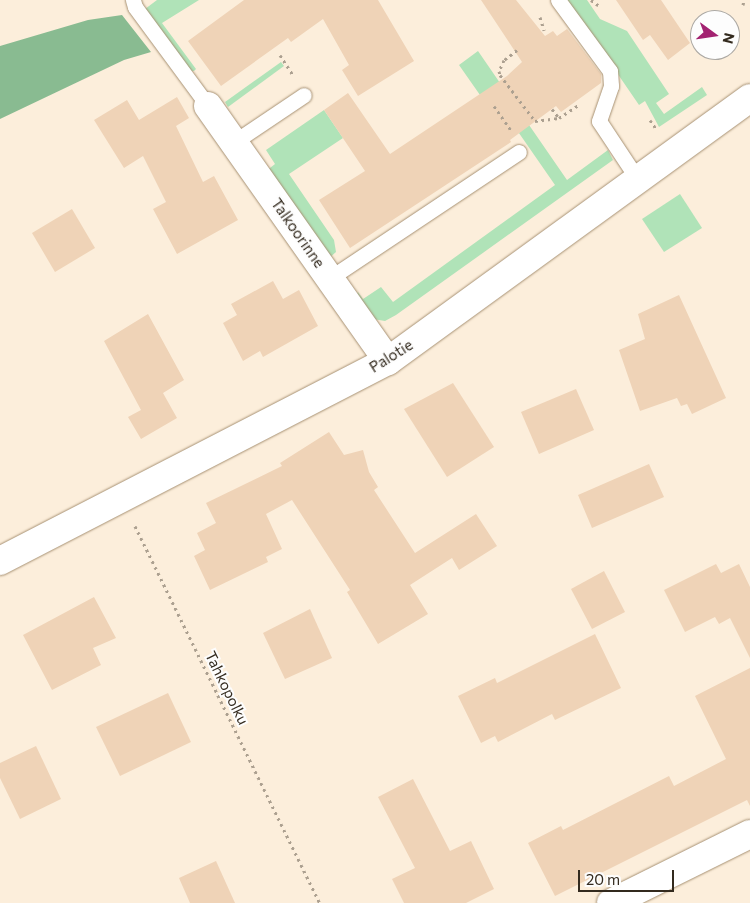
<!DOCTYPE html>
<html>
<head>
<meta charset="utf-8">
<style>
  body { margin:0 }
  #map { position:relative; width:750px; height:903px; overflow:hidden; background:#fceedb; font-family:Commissioner,sans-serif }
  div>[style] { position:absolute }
  .green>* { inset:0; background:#b0e3b8 }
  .forest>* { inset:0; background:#89bb91 }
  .building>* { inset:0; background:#efd3b7 }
  .path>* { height:3px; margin-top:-1.5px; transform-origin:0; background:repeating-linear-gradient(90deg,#aca090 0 2.5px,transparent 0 6.5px) }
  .roads { filter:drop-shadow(0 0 1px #a79173) drop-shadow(0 0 1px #a79173) }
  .service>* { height:15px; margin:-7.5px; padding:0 7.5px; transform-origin:7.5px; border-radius:7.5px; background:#fff }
  .minor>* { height:28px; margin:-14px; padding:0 14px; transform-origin:14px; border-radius:14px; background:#fff }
  .tertiary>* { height:28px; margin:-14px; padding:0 14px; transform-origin:14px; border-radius:14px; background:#fff }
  span { translate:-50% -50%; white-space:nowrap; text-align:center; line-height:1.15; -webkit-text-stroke:4px #fdfdfd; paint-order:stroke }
  .street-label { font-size:15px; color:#332a1e }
  .north { position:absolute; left:690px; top:10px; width:50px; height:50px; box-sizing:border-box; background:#fdfdfd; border:1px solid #aca9a4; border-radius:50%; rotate:104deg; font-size:14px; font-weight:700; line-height:20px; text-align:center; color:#332a1e }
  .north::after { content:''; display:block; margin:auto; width:18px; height:22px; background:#a32271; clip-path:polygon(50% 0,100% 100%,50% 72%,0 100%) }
  .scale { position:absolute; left:578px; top:870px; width:96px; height:22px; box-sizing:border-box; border:2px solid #332a1e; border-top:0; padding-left:6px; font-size:15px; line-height:18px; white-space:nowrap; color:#332a1e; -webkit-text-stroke:4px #fdfdfd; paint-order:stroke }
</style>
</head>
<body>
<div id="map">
  <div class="green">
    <div style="clip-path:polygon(157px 0,199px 0,162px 23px,196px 69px,194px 71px,190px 71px,145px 9px)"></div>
    <div style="clip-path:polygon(567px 0,587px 0,600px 19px,627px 31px,669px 94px,656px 103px,664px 114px,702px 87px,707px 95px,659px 127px,645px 101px,639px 105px)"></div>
    <div style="clip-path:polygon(478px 51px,567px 180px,608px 150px,613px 160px,396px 315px,385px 321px,373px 319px,356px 296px,358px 292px,363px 299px,381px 287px,393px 302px,555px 185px,496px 100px,487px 105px,459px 65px)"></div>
    <div style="clip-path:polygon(281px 62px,284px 66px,228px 107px,225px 102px)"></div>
    <div style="clip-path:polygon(324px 110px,343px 138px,289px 174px,334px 240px,336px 252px,328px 259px,265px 172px,275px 164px,266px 150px)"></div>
    <div style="clip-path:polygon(680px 194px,702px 228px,664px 252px,642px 219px)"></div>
  </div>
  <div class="forest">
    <div style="clip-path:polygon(122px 15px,151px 52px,124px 60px,0 119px,0 46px,88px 20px)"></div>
  </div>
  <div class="building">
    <div style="clip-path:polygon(244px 0,378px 0,414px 61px,358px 96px,342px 70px,349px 65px,323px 19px,291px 42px,288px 38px,221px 86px,188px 41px)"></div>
    <div style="clip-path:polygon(481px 0,516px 0,545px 36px,553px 31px,557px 36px,567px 29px,601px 74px,601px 83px,561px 112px,556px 106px,510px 140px,511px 142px,350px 248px,319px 200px,365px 171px,324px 110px,348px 93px,390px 154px,507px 76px,522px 62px)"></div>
    <div style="clip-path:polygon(616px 0,661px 0,690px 43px,668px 60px,650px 35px,643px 40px)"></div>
    <div style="clip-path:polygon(177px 97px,189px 118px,176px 126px,203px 182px,214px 176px,238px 220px,177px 254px,153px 209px,166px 202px,143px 156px,124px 168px,94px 120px,127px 100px,139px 120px)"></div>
    <div style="clip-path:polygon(72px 209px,95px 248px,55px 272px,32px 233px)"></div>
    <div style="clip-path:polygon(273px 281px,283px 299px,299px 290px,318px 326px,263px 357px,260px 351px,243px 361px,223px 323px,237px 315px,231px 304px)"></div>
    <div style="clip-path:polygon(679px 295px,726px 398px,692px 414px,687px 404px,681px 406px,677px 398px,640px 411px,619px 350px,645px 339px,638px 314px)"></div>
    <div style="clip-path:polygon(148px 314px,184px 380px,163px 393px,177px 418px,141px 439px,128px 417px,141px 410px,104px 341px)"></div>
    <div style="clip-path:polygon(453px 383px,494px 447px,447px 477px,404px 409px)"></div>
    <div style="clip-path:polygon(576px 389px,594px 430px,539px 454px,521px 412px)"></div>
    <div style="clip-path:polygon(329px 432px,344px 455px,363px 450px,369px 472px,378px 487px,374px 490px,415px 553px,476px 514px,497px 546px,459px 570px,452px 558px,410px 585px,428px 614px,378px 644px,347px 592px,350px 590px,292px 500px,266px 514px,282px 549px,266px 557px,268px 562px,210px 590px,194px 556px,205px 550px,197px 533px,216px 523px,206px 503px,282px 466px,280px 463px)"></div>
    <div style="clip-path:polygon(649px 464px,664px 497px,592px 528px,578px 495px)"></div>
    <div style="clip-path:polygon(716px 564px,721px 573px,739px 564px,750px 587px,750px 658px,730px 618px,719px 624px,715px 617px,685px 632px,664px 590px)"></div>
    <div style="clip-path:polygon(604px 571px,625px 612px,592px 629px,571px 589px)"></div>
    <div style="clip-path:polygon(94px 597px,116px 638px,93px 648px,101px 665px,52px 690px,23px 635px)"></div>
    <div style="clip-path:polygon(310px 609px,332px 658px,285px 679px,263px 633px)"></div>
    <div style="clip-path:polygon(595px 634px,621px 688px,555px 720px,552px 714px,498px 742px,495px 736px,481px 743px,458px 696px,495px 678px,497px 683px)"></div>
    <div style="clip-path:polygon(750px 668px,750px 806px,747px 800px,555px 896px,528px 843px,561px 826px,563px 830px,669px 776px,674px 786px,726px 759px,695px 696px)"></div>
    <div style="clip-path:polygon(168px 693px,191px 742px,120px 776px,96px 727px)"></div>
    <div style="clip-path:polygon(36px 746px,61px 799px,20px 819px,0 778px,0 763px)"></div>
    <div style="clip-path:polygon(413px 779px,450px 851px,471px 841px,494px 889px,466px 903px,404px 903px,392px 879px,415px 868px,378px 797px)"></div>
    <div style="clip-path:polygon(216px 861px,235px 903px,190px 903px,179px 878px)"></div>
  </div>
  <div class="path">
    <div style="left:591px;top:0;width:9px;rotate:36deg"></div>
    <div style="left:743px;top:5px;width:5px;rotate:-79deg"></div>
    <div style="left:540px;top:17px;width:14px;rotate:73deg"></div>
    <div style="left:517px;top:50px;width:16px;rotate:142deg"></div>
    <div style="left:504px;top:60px;width:12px;rotate:114deg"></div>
    <div style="left:499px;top:71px;width:4px;rotate:76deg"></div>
    <div style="left:500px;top:75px;width:58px;rotate:52.7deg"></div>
    <div style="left:535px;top:121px;width:24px;rotate:-7deg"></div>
    <div style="left:280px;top:55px;width:24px;rotate:57deg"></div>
    <div style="left:494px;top:106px;width:29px;rotate:55deg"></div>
    <div style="left:552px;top:109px;width:11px;rotate:52deg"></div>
    <div style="left:559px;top:118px;width:23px;rotate:-34deg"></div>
    <div style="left:650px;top:120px;width:12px;rotate:55deg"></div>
    <div style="left:135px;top:526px;width:420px;rotate:63.9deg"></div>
  </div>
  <div class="roads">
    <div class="service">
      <div style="left:133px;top:0;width:7px;rotate:74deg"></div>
      <div style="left:135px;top:7px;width:123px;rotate:53.6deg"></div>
      <div style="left:558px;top:0;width:88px;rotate:53.8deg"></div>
      <div style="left:610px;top:71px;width:15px;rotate:86deg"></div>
      <div style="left:611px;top:86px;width:37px;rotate:109deg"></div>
      <div style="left:599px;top:121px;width:71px;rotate:56.5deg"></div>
      <div style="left:234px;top:142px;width:84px;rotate:-33.9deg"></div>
      <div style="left:330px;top:278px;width:227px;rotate:-33.7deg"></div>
    </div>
    <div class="minor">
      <div style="left:208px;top:106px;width:312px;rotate:54.8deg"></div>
      <div style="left:611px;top:903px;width:155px;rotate:-26.4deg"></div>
    </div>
    <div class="tertiary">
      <div style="left:0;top:561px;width:437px;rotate:-27.3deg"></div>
      <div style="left:388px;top:361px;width:447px;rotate:-36deg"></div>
    </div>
  </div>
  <div class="street-label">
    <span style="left:298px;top:233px;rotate:55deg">Talkoorinne</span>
    <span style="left:391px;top:356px;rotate:-32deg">Palotie</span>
    <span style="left:227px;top:688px;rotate:64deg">Tahkopolku</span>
  </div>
  <div class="north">N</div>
  <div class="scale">20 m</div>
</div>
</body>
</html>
